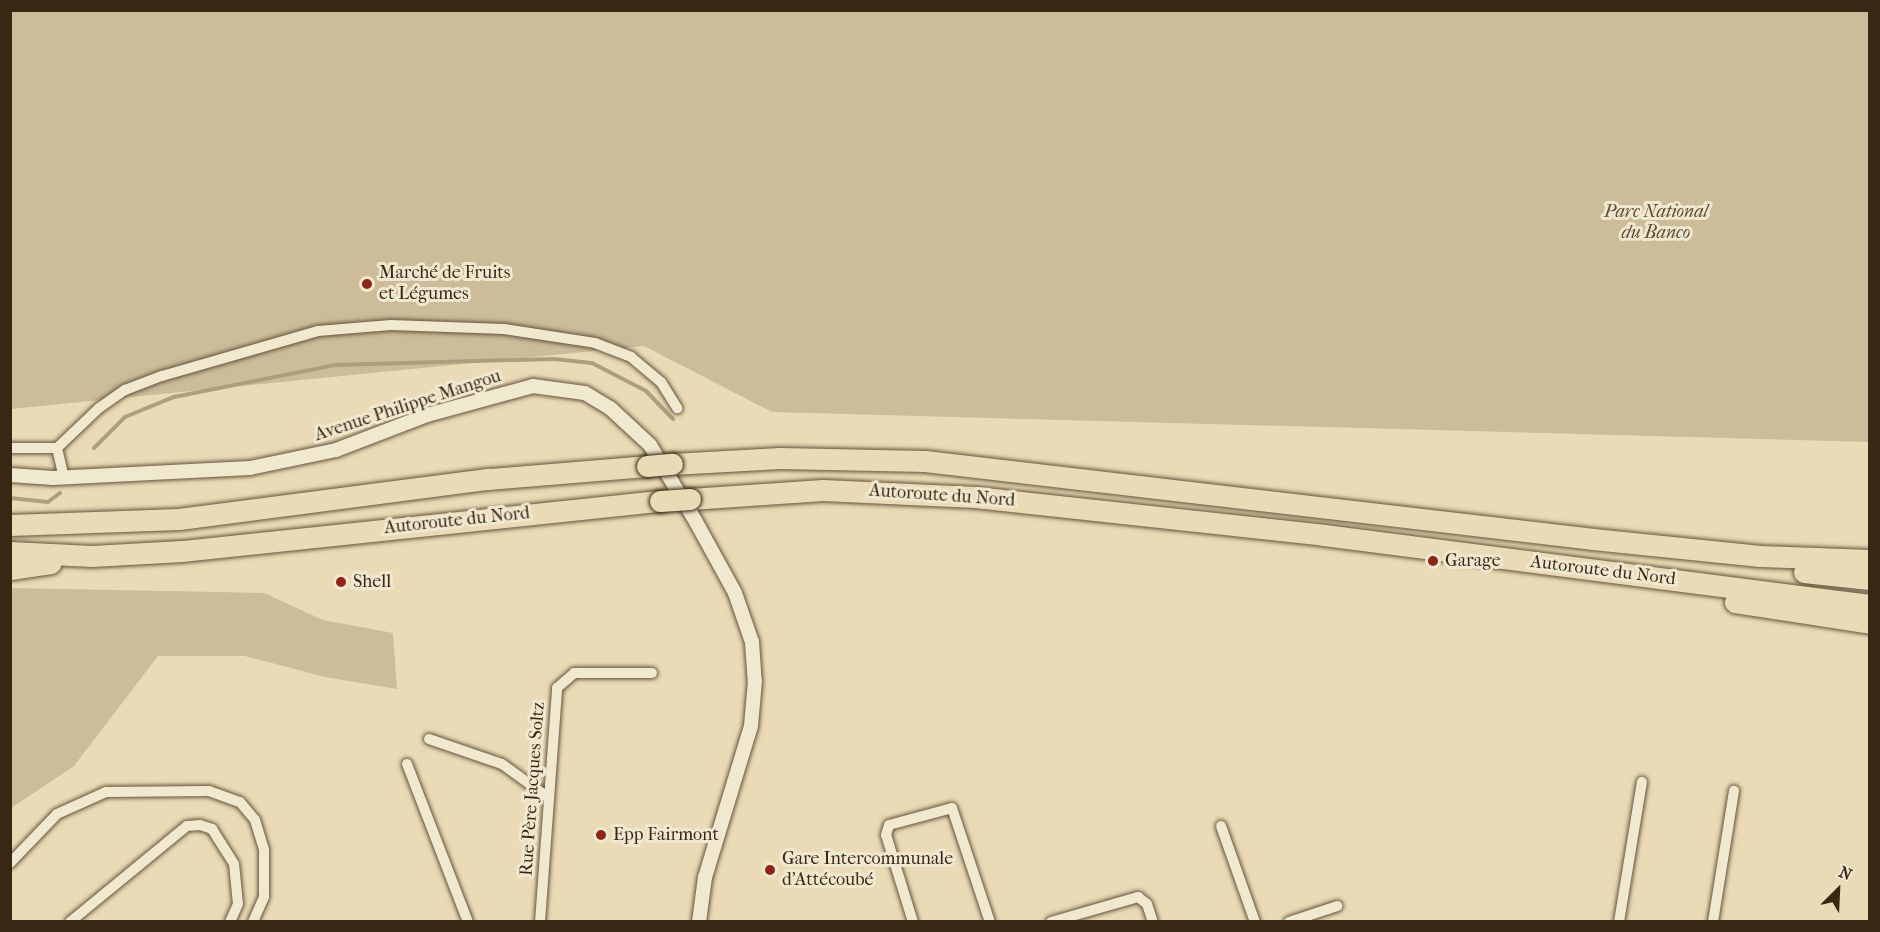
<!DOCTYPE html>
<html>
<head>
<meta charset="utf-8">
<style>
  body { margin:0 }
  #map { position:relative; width:1880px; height:932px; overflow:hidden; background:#eadbb6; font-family:"IM FELL French Canon",serif }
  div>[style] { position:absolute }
  .green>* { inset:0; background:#ccbc9a }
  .stream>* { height:4px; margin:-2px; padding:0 2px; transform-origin:2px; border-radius:2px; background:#ae9e7f }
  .roads { filter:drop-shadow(0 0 2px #65543c) drop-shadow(0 0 2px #65543c) }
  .minor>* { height:10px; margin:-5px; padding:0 5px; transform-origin:5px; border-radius:5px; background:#f1e8d0 }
  .tertiary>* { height:14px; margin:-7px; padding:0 7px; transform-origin:7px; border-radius:7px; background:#f1e8d0 }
  .motorway>* { height:21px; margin:-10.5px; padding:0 10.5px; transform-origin:10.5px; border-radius:10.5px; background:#eadbb6 }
  .bridges { filter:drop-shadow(0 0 2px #392713) drop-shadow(0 0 2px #392713) }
  .motorway-bridge>* { height:21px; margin:-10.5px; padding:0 10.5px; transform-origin:10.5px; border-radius:10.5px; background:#eadbb6 }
  .dots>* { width:16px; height:16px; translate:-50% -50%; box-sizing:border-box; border:3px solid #f1e8d0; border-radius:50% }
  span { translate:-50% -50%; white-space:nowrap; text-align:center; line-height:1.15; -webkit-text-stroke:6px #f1e8d0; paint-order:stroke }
  .park-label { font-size:18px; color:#5e4c35; font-style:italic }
  .poi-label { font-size:18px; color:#392713 }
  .left { translate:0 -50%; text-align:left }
  .street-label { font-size:18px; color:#392713 }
  .frame { position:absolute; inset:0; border:12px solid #392713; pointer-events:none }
  .north { position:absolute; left:1808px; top:860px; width:60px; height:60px; -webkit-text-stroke:4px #f1e8d0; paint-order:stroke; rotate:24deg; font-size:16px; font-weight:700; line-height:24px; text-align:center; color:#392713 }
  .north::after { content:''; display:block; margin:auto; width:21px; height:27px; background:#392713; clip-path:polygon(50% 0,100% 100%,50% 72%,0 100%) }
</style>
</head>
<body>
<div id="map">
  <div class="green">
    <div style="clip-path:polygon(11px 11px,1869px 11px,1869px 442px,772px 412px,644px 346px,11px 409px)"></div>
    <div style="clip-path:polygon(11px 588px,264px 593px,323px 620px,393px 633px,397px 689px,325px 677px,245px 656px,158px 656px,74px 766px,11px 808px)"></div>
  </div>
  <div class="stream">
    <div style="left:94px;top:448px;width:44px;rotate:-45deg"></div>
    <div style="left:125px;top:417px;width:53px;rotate:-22.2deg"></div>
    <div style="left:174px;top:397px;width:164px;rotate:-11.2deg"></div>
    <div style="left:335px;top:365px;width:219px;rotate:-1.6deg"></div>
    <div style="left:554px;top:359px;width:38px;rotate:6deg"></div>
    <div style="left:592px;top:363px;width:61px;rotate:27.4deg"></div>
    <div style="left:646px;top:391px;width:39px;rotate:46deg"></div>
    <div style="left:10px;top:498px;width:38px;rotate:6deg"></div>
    <div style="left:48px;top:502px;width:15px;rotate:-37deg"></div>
  </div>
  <div class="roads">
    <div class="minor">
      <div style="left:10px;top:448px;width:47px"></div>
      <div style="left:57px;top:448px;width:58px;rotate:-43.6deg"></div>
      <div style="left:99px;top:408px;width:32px;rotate:-35deg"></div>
      <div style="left:125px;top:390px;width:40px;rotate:-21deg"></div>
      <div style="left:162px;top:376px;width:162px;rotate:-16.1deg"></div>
      <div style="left:318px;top:331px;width:73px;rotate:-4.7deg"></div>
      <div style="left:391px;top:325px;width:113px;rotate:2deg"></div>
      <div style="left:504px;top:329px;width:92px;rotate:8.7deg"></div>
      <div style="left:595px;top:343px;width:39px;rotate:21deg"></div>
      <div style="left:631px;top:357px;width:39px;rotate:40deg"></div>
      <div style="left:661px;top:382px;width:31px;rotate:58deg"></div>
      <div style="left:57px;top:448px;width:31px;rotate:77deg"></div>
      <div style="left:429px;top:739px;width:77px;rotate:18.9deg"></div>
      <div style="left:502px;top:764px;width:58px;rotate:35.9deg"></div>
      <div style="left:407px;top:764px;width:169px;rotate:68.9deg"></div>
      <div style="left:1221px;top:826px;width:102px;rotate:70.5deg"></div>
      <div style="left:10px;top:863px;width:68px;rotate:-46.2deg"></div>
      <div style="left:57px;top:814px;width:54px;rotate:-24.2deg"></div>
      <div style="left:106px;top:792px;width:103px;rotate:-0.6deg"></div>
      <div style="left:209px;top:791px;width:33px;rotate:20deg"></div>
      <div style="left:240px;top:802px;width:23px;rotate:50deg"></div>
      <div style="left:255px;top:820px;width:31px;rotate:73deg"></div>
      <div style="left:264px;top:850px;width:47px;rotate:90deg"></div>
      <div style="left:264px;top:897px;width:27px;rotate:114deg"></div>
      <div style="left:70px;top:922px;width:151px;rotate:-39.4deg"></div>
      <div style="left:187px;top:826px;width:13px;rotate:-4deg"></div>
      <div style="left:200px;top:825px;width:13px;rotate:18deg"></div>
      <div style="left:212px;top:829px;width:41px;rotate:57.8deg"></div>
      <div style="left:234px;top:864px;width:40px;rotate:84.3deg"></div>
      <div style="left:238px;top:904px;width:20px;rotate:114deg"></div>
      <div style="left:540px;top:922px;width:235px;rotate:-85.8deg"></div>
      <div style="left:557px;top:688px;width:23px;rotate:-41deg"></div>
      <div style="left:574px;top:673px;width:78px"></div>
      <div style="left:913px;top:922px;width:91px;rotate:-107.2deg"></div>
      <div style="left:886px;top:835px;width:10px;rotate:-73deg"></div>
      <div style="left:889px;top:825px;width:65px;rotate:-15.1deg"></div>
      <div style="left:952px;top:808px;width:120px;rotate:71.6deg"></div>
      <div style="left:1051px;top:922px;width:91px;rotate:-16deg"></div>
      <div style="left:1138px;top:897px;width:11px;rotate:38deg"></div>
      <div style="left:1147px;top:904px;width:19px;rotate:72deg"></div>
      <div style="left:1289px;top:922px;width:51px;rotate:-18.4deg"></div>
      <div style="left:1619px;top:922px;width:142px;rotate:-80.7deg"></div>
      <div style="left:1713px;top:922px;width:133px;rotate:-80.9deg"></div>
    </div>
    <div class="tertiary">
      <div style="left:10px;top:475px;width:43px;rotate:4deg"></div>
      <div style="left:53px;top:478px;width:197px;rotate:-2.9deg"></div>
      <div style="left:250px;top:468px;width:88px;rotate:-11.8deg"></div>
      <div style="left:336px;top:450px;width:97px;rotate:-21deg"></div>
      <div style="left:427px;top:415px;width:110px;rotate:-15.3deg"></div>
      <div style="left:533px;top:386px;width:52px;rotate:7.7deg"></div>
      <div style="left:585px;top:393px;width:29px;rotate:31deg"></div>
      <div style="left:610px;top:408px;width:54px;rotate:42.8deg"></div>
      <div style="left:650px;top:445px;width:90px;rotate:59.1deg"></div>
      <div style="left:696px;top:522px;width:81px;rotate:61.2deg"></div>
      <div style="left:735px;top:593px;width:52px;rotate:70.9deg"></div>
      <div style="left:752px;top:642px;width:39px;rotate:86deg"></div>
      <div style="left:755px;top:681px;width:45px;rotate:95.1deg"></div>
      <div style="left:751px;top:726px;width:158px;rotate:106.9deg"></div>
      <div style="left:705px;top:877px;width:45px;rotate:97.6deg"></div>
    </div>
    <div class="motorway">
      <div style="left:672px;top:464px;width:108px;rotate:-3.2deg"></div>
      <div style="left:780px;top:458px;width:145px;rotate:1.2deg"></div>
      <div style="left:925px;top:461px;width:673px;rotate:6.66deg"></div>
      <div style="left:1593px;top:539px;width:168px;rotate:5.8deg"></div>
      <div style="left:1760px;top:556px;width:110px;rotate:2.1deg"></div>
      <div style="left:690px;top:499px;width:133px;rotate:-3.9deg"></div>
      <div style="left:823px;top:490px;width:152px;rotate:2.6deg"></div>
      <div style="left:975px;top:497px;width:351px;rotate:6.2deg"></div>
      <div style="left:1324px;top:535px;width:550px;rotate:7.31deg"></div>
      <div style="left:10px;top:525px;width:169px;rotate:-2deg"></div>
      <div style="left:179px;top:519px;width:313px;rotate:-7.4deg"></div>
      <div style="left:489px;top:479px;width:159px;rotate:-4.7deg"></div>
      <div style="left:10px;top:552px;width:82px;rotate:2.8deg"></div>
      <div style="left:92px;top:556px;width:90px;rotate:-3.2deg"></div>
      <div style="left:182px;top:551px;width:481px;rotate:-6deg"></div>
      <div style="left:10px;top:569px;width:41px;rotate:-8.3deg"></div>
      <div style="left:1804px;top:572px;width:66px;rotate:6.1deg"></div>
      <div style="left:1735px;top:602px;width:137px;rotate:8.8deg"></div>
    </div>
  </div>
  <div class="bridges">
    <div class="motorway-bridge">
      <div style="left:647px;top:466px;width:25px;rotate:-5deg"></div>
      <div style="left:660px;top:501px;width:30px;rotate:-4deg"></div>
    </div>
  </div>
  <div class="dots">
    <div style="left:367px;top:284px;background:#8f2418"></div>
    <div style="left:1433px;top:561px;background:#8f2418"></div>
    <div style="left:341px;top:582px;background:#8f2418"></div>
    <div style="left:601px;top:835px;background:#8f2418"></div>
    <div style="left:770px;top:870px;background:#8f2418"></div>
  </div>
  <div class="park-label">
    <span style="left:1656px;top:223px">Parc National<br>du Banco</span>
  </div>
  <div class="poi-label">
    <span class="left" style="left:379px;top:284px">Marché de Fruits<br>et Légumes</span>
    <span class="left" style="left:1445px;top:561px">Garage</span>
    <span class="left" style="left:353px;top:582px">Shell</span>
    <span class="left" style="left:613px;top:835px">Epp Fairmont</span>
    <span class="left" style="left:782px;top:870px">Gare Intercommunale<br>d'Attécoubé</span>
  </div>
  <div class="street-label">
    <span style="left:408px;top:406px;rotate:-18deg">Avenue Philippe Mangou</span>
    <span style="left:942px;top:496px;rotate:4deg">Autoroute du Nord</span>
    <span style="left:457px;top:521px;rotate:-6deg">Autoroute du Nord</span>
    <span style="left:1603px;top:571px;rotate:7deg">Autoroute du Nord</span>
    <span style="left:533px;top:789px;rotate:-86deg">Rue Père Jacques Soltz</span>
  </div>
  <div class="frame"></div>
  <div class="north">N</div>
</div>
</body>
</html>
